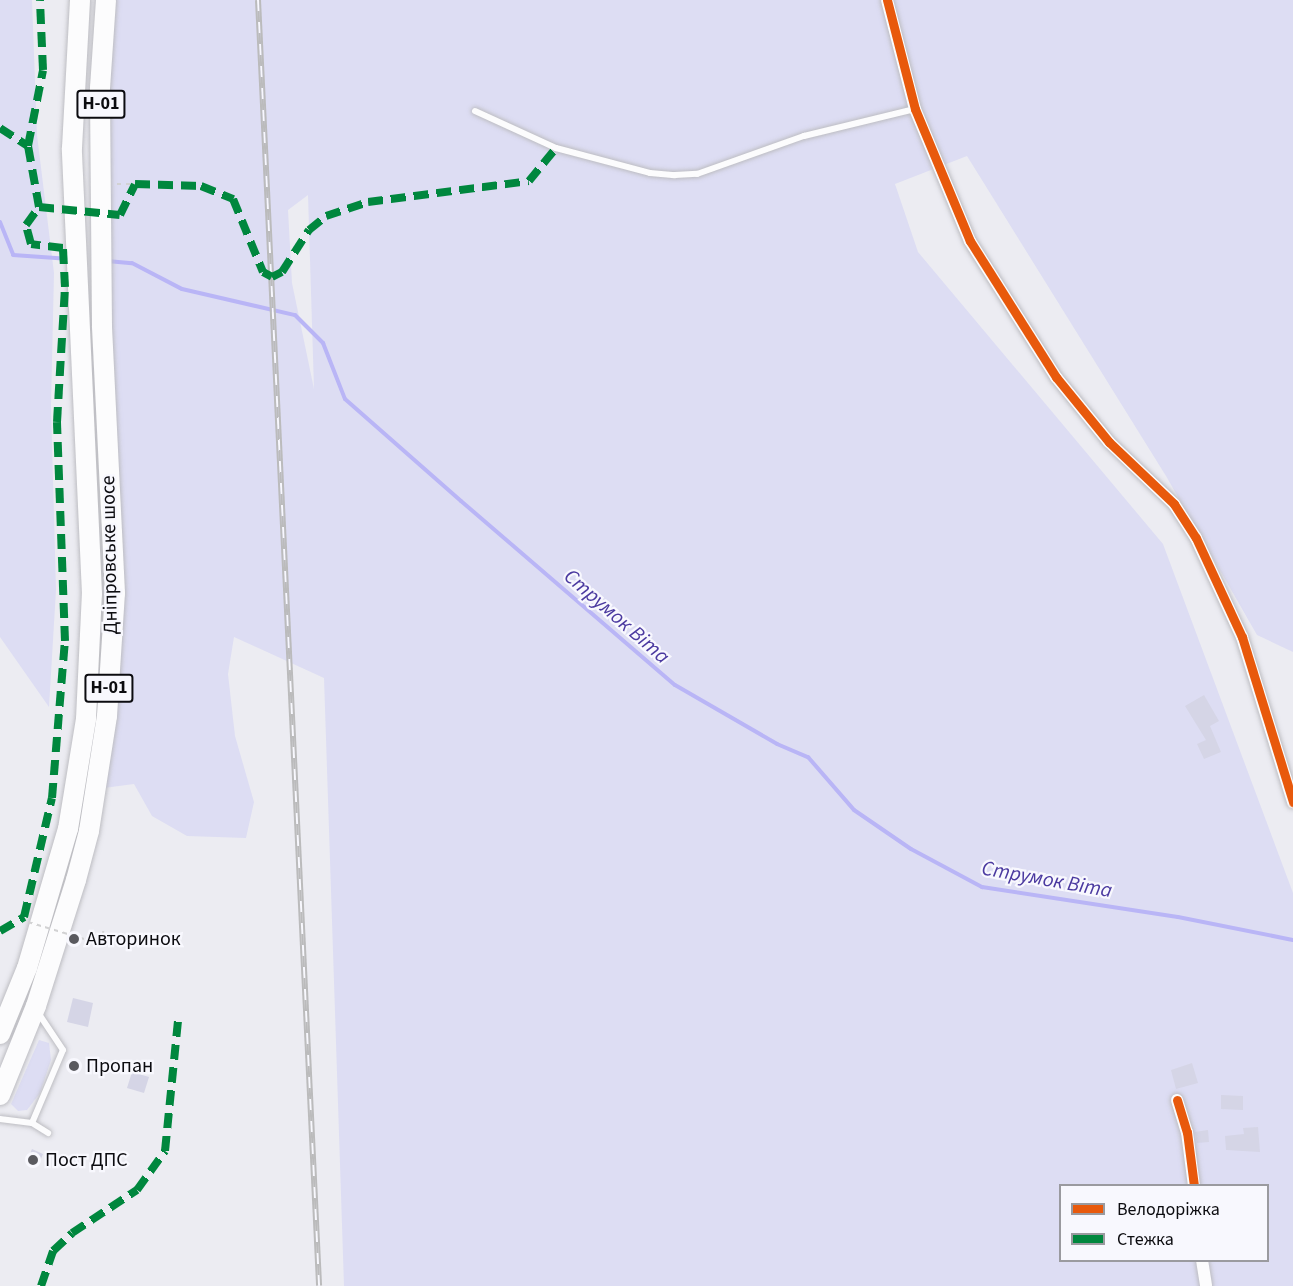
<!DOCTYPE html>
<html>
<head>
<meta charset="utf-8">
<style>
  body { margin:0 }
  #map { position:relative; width:1293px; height:1286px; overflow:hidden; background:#ececf2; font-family:"Source Sans 3",sans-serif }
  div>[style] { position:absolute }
  .green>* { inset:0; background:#ddddf3 }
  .stream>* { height:4px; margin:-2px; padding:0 2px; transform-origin:2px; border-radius:2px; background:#b9b5f6 }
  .building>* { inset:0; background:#d5d5e6 }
  .path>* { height:2px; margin-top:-1px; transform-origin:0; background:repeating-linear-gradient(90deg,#d2d2d3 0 4.5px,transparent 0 9px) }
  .roads { filter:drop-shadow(0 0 2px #bdbdc2) drop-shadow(0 0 2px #bdbdc2) }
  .service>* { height:6px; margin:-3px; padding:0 3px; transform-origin:3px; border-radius:3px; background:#fcfcfd }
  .minor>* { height:12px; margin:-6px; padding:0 6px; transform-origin:6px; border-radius:6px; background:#fcfcfd }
  .primary>* { height:20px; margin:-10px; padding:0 10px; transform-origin:10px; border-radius:10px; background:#fcfcfd }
  .rail>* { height:6px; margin-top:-3px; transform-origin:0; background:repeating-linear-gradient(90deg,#f8f8fe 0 11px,#bbbbbc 0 22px); box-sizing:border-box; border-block:2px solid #bbbbbc }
  .path-bridge>* { height:2px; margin-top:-1px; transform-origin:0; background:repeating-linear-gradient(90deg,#d2d2d3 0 4.5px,transparent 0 9px) }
  .quiet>* { height:8px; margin-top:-4px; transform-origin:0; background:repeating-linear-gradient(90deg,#00873e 0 15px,transparent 0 23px) }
  .cycleway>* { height:9px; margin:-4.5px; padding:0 4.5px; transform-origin:4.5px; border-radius:4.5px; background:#e8590c }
  .dots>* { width:16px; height:16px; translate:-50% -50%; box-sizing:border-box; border:3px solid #f8f8fe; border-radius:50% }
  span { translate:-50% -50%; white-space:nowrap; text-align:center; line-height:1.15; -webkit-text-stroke:4.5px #f8f8fe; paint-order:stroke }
  .shield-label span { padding:2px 4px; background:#f8f8fe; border:2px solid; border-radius:4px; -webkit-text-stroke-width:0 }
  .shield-label { font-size:18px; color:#0c0c10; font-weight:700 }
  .street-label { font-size:20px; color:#0c0c10 }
  .poi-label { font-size:20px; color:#0c0c10 }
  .left { translate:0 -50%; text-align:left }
  .water-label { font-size:21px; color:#4b3aa0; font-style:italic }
  .legend { position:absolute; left:1059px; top:1184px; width:210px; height:78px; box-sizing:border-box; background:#f8f8fe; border:2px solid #9a9a9f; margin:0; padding:8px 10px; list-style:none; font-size:18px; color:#0c0c10 }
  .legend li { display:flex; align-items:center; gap:12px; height:30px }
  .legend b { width:30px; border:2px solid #9a9a9f }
</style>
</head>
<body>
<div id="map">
  <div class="green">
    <div style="clip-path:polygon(0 0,32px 0,37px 135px,54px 273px,51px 406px,56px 590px,49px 707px,0 637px)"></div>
    <div style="clip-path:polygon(evenodd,106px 0,1293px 0,1293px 652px,1257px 635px,1166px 476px,967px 156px,895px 184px,918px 252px,1163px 544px,1293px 893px,1293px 1286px,344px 1286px,324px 678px,234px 637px,228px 674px,235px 736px,254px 802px,246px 838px,187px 836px,152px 816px,134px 784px,96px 789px,107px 716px,106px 0,308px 195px,314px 389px,292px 283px,288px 210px,308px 195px,106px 0,1060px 1186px,1268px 1186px,1268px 1260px,1060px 1260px,1060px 1186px)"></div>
    <div style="clip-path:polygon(39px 1040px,49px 1043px,51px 1060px,40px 1093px,27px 1110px,18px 1111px,11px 1104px)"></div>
  </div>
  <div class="stream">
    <div style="left:0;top:222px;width:35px;rotate:68deg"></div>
    <div style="left:13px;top:255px;width:57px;rotate:4deg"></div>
    <div style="left:107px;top:261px;width:25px;rotate:5deg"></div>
    <div style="left:132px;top:263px;width:56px;rotate:27.5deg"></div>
    <div style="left:182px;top:289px;width:116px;rotate:13deg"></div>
    <div style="left:295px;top:315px;width:40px;rotate:45deg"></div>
    <div style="left:323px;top:343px;width:60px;rotate:68.6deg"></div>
    <div style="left:345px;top:399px;width:154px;rotate:41.3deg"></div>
    <div style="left:461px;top:501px;width:282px;rotate:40.7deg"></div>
    <div style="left:675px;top:685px;width:118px;rotate:30deg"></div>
    <div style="left:777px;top:744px;width:34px;rotate:23deg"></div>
    <div style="left:808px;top:757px;width:70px;rotate:49deg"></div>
    <div style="left:854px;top:810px;width:69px;rotate:34.4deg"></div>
    <div style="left:911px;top:849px;width:81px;rotate:28.2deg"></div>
    <div style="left:982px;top:887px;width:198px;rotate:8.7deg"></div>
    <div style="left:1178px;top:917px;width:117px;rotate:11.3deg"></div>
  </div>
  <div class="building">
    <div style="clip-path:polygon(1204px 695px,1219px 721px,1210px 726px,1221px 752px,1204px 759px,1197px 744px,1206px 740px,1185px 706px)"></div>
    <div style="clip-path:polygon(73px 998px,93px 1003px,88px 1027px,67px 1022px)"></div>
    <div style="clip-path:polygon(1192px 1063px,1198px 1083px,1176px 1089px,1171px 1070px)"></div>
    <div style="clip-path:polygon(132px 1072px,149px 1077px,144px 1093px,127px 1088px)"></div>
    <div style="clip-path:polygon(1221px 1095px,1243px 1096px,1243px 1110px,1221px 1109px)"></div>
    <div style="clip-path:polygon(1258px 1127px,1260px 1152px,1226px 1150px,1225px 1136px,1244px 1134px,1243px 1128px)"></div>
    <div style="clip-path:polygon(1208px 1130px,1209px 1142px,1197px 1143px,1195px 1132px)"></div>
    <div style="clip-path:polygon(32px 1149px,43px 1154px,38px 1166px,27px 1160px)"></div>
  </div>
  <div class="path">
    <div style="left:117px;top:184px;width:18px"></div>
    <div style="left:101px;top:944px;width:17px;rotate:-80deg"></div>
  </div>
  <div class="roads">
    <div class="service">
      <div style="left:475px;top:111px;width:89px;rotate:24.6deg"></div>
      <div style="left:556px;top:148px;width:97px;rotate:14.9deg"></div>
      <div style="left:650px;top:173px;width:25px;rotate:5deg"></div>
      <div style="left:675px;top:175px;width:22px;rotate:-3deg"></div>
      <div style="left:697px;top:174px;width:114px;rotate:-19.6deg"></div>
      <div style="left:804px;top:136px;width:114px;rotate:-13.7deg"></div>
      <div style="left:0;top:1119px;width:32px;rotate:7deg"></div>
      <div style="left:32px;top:1123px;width:19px;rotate:32deg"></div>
      <div style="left:32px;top:1123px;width:79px;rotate:-67deg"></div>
      <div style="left:63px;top:1050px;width:43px;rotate:-123.7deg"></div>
    </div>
    <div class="minor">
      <div style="left:887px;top:0;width:113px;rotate:75.6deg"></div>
      <div style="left:915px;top:109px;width:143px;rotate:67.4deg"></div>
      <div style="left:970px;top:241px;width:161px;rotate:57.7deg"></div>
      <div style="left:1056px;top:377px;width:84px;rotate:50.8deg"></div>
      <div style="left:1109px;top:442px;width:90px;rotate:43.6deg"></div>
      <div style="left:1174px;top:504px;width:40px;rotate:57.1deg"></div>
      <div style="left:1196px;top:538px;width:109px;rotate:65.1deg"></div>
      <div style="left:1242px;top:637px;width:173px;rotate:72.8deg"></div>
      <div style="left:1177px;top:1100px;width:34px;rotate:73deg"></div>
      <div style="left:1187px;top:1132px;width:54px;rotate:82.6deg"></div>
      <div style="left:1202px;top:1260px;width:26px;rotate:81deg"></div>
    </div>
    <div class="primary">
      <div style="left:0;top:1034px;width:71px;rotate:-67.8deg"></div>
      <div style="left:27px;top:968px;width:145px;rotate:-73.6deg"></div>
      <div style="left:68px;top:829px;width:111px;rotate:-80.7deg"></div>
      <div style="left:86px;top:719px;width:125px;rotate:-87.3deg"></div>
      <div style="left:92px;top:594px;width:446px;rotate:-92.6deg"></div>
      <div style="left:72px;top:148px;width:148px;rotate:-86.9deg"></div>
      <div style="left:0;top:1095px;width:96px;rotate:-68deg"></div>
      <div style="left:36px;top:1006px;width:132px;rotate:-72.4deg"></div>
      <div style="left:76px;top:880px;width:51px;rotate:-75.1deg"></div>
      <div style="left:89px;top:831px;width:116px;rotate:-81.1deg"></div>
      <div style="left:107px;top:716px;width:123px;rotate:-86.3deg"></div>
      <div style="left:115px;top:593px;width:267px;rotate:-92.8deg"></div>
      <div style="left:102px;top:326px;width:238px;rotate:-90.5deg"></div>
      <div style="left:100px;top:88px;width:88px;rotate:-86.1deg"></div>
    </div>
  </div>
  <div class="rail">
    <div style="left:258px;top:0;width:1287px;rotate:87.28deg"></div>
  </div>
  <div class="path-bridge">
    <div style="left:28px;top:922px;width:76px;rotate:16.8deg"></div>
  </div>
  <div class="quiet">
    <div style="left:0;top:128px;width:33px;rotate:33deg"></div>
    <div style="left:39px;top:207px;width:81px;rotate:5.6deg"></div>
    <div style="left:120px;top:215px;width:34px;rotate:-64deg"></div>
    <div style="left:135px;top:184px;width:66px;rotate:1.7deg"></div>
    <div style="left:201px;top:186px;width:35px;rotate:22deg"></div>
    <div style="left:233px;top:199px;width:79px;rotate:67.7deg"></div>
    <div style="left:263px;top:272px;width:10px;rotate:29deg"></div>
    <div style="left:272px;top:277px;width:11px;rotate:-27deg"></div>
    <div style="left:282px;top:272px;width:50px;rotate:-57.3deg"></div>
    <div style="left:309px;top:230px;width:22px;rotate:-39deg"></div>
    <div style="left:326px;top:216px;width:44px;rotate:-18.4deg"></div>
    <div style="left:368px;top:202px;width:162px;rotate:-7.4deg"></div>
    <div style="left:529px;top:181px;width:43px;rotate:-50.7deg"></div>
    <div style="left:39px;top:207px;width:62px;rotate:-100.2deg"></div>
    <div style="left:28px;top:146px;width:77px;rotate:-78.8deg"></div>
    <div style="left:43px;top:70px;width:70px;rotate:-92.5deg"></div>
    <div style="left:0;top:931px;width:28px;rotate:-30deg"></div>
    <div style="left:24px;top:917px;width:122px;rotate:-76.8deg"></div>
    <div style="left:52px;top:798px;width:158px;rotate:-85.3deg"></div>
    <div style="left:65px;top:641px;width:219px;rotate:-92.1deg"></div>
    <div style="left:57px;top:422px;width:135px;rotate:-86.6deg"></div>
    <div style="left:65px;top:287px;width:39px;rotate:-93deg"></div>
    <div style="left:63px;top:248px;width:32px;rotate:-173deg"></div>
    <div style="left:31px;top:244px;width:20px;rotate:-105deg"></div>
    <div style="left:26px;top:225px;width:22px;rotate:-54deg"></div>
    <div style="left:41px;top:1286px;width:37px;rotate:-71deg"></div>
    <div style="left:53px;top:1251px;width:26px;rotate:-43deg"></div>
    <div style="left:72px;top:1233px;width:78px;rotate:-33.5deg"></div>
    <div style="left:137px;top:1190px;width:48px;rotate:-54.3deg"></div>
    <div style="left:165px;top:1151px;width:132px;rotate:-84.3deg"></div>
  </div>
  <div class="cycleway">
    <div style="left:887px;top:0;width:113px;rotate:75.6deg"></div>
    <div style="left:915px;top:109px;width:143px;rotate:67.4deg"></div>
    <div style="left:970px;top:241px;width:161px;rotate:57.7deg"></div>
    <div style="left:1056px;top:377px;width:84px;rotate:50.8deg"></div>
    <div style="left:1109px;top:442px;width:90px;rotate:43.6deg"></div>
    <div style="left:1174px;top:504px;width:40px;rotate:57.1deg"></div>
    <div style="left:1196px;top:538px;width:109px;rotate:65.1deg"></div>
    <div style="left:1242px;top:637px;width:173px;rotate:72.8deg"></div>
    <div style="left:1177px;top:1100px;width:34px;rotate:73deg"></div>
    <div style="left:1187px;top:1132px;width:54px;rotate:82.6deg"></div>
  </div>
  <div class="dots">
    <div style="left:74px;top:939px;background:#5a5a5f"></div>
    <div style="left:74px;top:1066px;background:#5a5a5f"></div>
    <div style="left:33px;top:1160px;background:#5a5a5f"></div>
  </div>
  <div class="shield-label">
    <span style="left:101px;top:104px">Н-01</span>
    <span style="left:109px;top:688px">Н-01</span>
  </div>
  <div class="street-label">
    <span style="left:110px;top:555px;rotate:-91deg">Дніпровське шосе</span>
  </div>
  <div class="poi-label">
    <span class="left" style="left:86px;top:939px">Авторинок</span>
    <span class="left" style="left:86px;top:1066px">Пропан</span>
    <span class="left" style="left:45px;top:1160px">Пост ДПС</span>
  </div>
  <div class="water-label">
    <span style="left:617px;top:616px;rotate:41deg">Струмок Віта</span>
    <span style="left:1047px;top:879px;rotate:10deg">Струмок Віта</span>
  </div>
  <ul class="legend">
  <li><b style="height:8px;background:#e8590c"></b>Велодоріжка</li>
  <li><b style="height:8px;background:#00873e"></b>Стежка</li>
  </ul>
</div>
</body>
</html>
